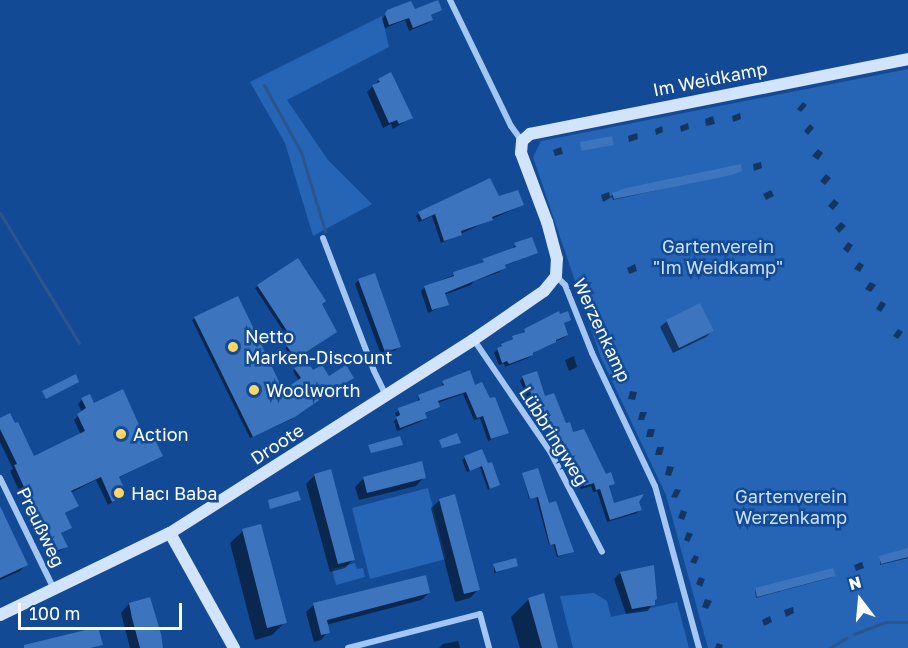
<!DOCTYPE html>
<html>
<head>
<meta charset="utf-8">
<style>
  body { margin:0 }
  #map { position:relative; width:908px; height:648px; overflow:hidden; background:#134a96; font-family:"Golos Text",sans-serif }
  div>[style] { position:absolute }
  .green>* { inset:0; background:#2664b5 }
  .shadow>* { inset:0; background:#0007 }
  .stream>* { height:3px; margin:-1.5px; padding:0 1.5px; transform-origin:1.5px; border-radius:1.5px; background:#2d558d }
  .building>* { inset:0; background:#3c74be }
  .street>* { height:6px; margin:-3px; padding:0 3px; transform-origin:3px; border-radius:3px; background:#a3c6f3 }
  .secondary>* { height:12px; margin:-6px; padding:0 6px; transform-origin:6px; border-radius:6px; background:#d2e4fc }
  .dots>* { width:16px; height:16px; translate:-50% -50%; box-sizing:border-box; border:3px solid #134a96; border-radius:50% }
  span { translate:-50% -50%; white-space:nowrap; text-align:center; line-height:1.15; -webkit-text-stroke:5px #134a96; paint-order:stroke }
  .street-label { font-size:18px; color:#fff }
  .park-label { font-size:18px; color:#cbe1fd }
  .poi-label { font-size:18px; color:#fff }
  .left { translate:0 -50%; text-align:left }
  .north { position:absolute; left:830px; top:570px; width:60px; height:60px; -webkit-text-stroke:4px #134a96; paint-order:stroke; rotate:344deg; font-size:16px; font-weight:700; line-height:24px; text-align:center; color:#fff }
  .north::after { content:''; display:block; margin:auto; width:21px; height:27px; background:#fff; clip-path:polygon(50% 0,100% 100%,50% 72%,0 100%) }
  .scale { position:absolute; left:18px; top:603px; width:164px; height:27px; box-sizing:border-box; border:3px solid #fff; border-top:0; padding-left:8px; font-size:18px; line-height:21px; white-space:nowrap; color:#fff; -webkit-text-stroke:4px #134a96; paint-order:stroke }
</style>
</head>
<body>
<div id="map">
  <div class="green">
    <div style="clip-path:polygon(382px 16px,389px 47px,287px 100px,328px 160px,372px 204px,313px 236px,285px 143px,250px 82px)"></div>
    <div style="clip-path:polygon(908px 69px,908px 648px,708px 648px,666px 495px,601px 358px,533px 157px,541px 141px)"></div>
    <div style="clip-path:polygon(428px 488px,446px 559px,370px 579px,352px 508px)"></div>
    <div style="clip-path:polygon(355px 563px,357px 569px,363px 568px,365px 577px,336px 585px,332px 569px)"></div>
    <div style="clip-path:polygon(594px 593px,607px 601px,611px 617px,677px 602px,689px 648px,573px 648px,560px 596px)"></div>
  </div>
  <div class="shadow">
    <div style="clip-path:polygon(440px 10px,430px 16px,432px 20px,428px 23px,409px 31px,405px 20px,385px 28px,382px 19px,388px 12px)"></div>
    <div style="clip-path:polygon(379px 80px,411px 118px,393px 129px,391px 124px,383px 128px,367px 92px)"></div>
    <div style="clip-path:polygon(803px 102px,807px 105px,801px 112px,797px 109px)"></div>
    <div style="clip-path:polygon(740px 113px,741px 119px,733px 122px,732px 116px)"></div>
    <div style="clip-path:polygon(713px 116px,715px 124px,706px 126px,705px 119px)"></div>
    <div style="clip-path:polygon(688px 123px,689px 129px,681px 132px,680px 126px)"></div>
    <div style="clip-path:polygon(810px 124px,814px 128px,808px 135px,804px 131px)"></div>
    <div style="clip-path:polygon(662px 126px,663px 132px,656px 135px,655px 129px)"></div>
    <div style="clip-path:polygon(637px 133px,638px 139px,629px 142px,628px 136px)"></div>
    <div style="clip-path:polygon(561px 147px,563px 154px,555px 156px,553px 150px)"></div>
    <div style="clip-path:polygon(818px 149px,823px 153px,818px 160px,812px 156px)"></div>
    <div style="clip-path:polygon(761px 162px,762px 168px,754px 171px,753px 164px)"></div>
    <div style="clip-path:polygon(741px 171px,613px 200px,612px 197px,603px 202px,601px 195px,609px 192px,610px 197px,613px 194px)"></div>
    <div style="clip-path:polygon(826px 174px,831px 178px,825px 185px,820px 181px)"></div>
    <div style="clip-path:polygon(771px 190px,774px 196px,766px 200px,763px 194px)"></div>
    <div style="clip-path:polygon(498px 198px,522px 205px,441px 243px,432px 216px,419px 222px,416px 216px,419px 213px)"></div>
    <div style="clip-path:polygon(834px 199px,839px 203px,833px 210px,828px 206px)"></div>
    <div style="clip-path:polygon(841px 222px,846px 226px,839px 233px,835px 228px)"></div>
    <div style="clip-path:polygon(848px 242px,853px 245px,848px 253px,843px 249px)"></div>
    <div style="clip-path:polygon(515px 245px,536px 253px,504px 266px,500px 272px,474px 281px,471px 285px,444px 295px,447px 304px,428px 313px,421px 291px,425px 287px,512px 250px)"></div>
    <div style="clip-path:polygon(859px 262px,864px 265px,860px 272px,854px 269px)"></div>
    <div style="clip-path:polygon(635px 264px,637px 271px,629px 274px,627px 268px)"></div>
    <div style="clip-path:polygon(359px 280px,400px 346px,396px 350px,381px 355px,355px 284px)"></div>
    <div style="clip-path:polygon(870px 282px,876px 285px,871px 292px,865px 289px)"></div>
    <div style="clip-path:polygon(258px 286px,320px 304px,301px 354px,313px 372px,329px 378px,350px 380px,336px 389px,334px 385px,321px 393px,321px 398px,292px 419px,250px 438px,192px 320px,195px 318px,283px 392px,299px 381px,293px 371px,296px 368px,294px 361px,285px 348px,291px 343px,255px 288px)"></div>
    <div style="clip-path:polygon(881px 301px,886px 304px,881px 312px,876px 309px)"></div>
    <div style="clip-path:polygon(699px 305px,712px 331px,706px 337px,673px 353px,660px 327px,667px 321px)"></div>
    <div style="clip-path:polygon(569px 319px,563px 324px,567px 335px,563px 338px,539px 349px,528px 358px,505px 367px,504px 363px,499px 365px,494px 353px,502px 345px,525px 331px)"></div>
    <div style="clip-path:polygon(898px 329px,903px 332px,898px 339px,893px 336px)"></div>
    <div style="clip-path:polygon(604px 336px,610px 337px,608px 345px,602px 344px)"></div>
    <div style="clip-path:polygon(612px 351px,618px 352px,616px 360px,610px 360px)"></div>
    <div style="clip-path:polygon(574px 356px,577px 367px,569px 371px,565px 360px)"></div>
    <div style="clip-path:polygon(622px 373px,629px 373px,627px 382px,620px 381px)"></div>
    <div style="clip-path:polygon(523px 377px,544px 398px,613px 484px,608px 488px,613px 505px,638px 502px,640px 509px,637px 513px,607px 522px,597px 491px,593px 492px,591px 486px,581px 489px,565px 455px,563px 455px,559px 443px,557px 444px,553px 429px,545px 431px,542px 423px,540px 423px,537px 415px,535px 415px,520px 381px)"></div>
    <div style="clip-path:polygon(443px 382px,474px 387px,489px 400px,507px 433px,488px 441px,480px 418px,474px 420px,463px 394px,437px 403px,439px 407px,424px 414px,425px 417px,422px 421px,397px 431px,394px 421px,397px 418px,395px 413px,417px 402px,419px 396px,441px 388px)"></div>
    <div style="clip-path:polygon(630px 391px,637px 392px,635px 400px,628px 399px)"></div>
    <div style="clip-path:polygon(82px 399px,143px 438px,161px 456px,118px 478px,125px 494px,108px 505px,96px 480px,70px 493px,77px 506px,64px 514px,70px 527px,60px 534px,66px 547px,53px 555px,48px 554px,10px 471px,13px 469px,0 442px,0 420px,33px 458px,81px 435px,74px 420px,82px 412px,78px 404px)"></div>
    <div style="clip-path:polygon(640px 412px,647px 412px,644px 420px,638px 420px)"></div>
    <div style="clip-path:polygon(648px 429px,655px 429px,653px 437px,646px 437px)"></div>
    <div style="clip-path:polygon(657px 447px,664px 447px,662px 455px,655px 455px)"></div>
    <div style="clip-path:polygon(465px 457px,487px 465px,498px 485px,488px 490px,480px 467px,467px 472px,462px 460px)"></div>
    <div style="clip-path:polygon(667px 466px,674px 467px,671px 476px,665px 475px)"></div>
    <div style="clip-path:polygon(523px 474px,548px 505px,570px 553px,557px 557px,553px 544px,549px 545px,536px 497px,529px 499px)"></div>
    <div style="clip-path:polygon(315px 475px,353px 560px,345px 568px,330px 572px,306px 484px)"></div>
    <div style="clip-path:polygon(424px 477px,416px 486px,359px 500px,355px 487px,364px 478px)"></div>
    <div style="clip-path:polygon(675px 489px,681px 490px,677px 498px,671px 497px)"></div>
    <div style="clip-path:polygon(440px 500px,479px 589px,470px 598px,455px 602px,431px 508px)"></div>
    <div style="clip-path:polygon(681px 510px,687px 512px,684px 520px,678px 518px)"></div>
    <div style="clip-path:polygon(0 518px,26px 564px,20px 571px,0 580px)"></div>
    <div style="clip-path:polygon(243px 531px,285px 622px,272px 635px,255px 640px,230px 543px)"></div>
    <div style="clip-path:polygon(687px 532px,693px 534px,689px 542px,684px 540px)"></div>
    <div style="clip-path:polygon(908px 550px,908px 558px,880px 565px,880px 557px)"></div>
    <div style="clip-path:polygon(694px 555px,699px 557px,696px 564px,690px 562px)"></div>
    <div style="clip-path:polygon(862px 562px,864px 568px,856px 571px,854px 565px)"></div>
    <div style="clip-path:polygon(494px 565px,516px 566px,494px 573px)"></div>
    <div style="clip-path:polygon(832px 570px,833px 577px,756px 598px,755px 589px)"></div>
    <div style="clip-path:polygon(620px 573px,653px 601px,648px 611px,626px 614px,614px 579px)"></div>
    <div style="clip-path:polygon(699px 577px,705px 579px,702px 587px,696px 584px)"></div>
    <div style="clip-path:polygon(429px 593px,421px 600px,326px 625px,328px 632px,321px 640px,314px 642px,306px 612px,314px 605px)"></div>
    <div style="clip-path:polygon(529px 599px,557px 648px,520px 648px,511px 617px)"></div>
    <div style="clip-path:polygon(705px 599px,712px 601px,708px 609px,702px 607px)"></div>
    <div style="clip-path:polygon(129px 604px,162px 648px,130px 648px,121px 613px)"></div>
    <div style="clip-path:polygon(793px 607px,794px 613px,786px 617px,784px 610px)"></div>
    <div style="clip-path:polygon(770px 616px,772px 622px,764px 626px,762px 620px)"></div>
    <div style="clip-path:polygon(458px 641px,460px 648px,439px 648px,443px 644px)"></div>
    <div style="clip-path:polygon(717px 643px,723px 645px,722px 648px,715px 648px)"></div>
  </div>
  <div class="stream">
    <div style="left:264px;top:85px;width:77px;rotate:61.1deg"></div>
    <div style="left:301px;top:152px;width:83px;rotate:73.1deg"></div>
    <div style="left:0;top:213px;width:152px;rotate:58.7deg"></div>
    <div style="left:854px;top:634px;width:34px;rotate:-21deg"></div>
    <div style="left:886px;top:622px;width:22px"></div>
    <div style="left:829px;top:648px;width:20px;rotate:-30deg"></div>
  </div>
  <div class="building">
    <div style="clip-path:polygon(438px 0,442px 10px,431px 15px,433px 20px,413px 28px,409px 18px,389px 25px,385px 14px,387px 10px,411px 1px,415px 9px)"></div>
    <div style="clip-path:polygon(391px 72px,413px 118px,399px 124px,397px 120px,389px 123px,372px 85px,380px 82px,378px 79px)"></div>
    <div style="clip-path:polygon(612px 136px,614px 145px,581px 151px,580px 142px)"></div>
    <div style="clip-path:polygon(741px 164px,742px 171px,732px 175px,614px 199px,612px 193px,626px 188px)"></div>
    <div style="clip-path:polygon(490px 178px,499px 196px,518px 190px,524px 205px,492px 217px,493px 220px,461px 231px,462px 235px,444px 241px,435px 214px,422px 220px,418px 212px)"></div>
    <div style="clip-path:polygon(532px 237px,538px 253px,505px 265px,506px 268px,445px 293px,449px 305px,432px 310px,424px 286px,454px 276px,453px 272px,484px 262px,482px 259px,516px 247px,514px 243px)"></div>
    <div style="clip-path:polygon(298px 258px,326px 301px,322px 304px,337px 332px,303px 354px,313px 370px,322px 365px,329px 376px,346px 365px,354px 378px,339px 387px,337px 384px,323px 393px,325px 396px,295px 417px,253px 437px,194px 317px,238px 296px,283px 390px,301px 378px,294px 368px,298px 366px,296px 359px,286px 345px,293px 340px,257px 285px)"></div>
    <div style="clip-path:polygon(375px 273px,401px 347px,385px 352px,358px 279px)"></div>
    <div style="clip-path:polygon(700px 303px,714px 331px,679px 348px,666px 320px)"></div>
    <div style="clip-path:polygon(559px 311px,560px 314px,568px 311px,571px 320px,564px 323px,568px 335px,556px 340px,556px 342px,533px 353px,533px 355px,509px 364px,507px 361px,502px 363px,497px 348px,502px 346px,501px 344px,513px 339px,512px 336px,525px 332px,524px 329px)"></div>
    <div style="clip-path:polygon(470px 370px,475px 385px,482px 382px,490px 398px,495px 397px,509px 433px,491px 439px,483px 416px,477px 418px,466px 392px,438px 401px,440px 407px,425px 413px,427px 418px,400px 428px,396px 417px,400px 415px,398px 408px,420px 400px,418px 395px,444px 385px,442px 381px)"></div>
    <div style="clip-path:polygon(537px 371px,545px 396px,554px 393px,566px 423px,570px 422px,573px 432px,584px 429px,606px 474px,611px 472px,615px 484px,609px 486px,614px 503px,644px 494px,639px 502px,642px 510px,610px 520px,600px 489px,596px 490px,594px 483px,584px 486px,569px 452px,566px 453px,563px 441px,560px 441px,556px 426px,548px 429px,546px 420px,543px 421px,540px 412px,538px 413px,530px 391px,528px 392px,522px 376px)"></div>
    <div style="clip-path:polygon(76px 374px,79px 382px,46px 399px,42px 391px)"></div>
    <div style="clip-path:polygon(123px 389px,144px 436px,151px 432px,163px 456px,119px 477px,127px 495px,112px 502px,101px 477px,71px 491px,79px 506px,65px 513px,72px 528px,61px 533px,68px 547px,55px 551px,51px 547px,14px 465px,17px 464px,0 429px,0 418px,10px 413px,15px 423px,18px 422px,34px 456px,85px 431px,77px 414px,86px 408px,81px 398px,90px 394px,94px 403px)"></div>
    <div style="clip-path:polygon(457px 433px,461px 443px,442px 448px,439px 440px)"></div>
    <div style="clip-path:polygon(400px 436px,403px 445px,371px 453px,368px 445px)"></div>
    <div style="clip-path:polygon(482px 449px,488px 463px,492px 462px,500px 485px,490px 489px,482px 466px,470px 471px,464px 456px)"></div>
    <div style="clip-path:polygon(422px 461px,426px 478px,367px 493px,363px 477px)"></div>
    <div style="clip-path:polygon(538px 468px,549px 503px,556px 501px,574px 552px,558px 556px,555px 544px,550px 545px,538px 497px,530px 499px,522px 473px)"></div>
    <div style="clip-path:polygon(331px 469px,355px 560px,338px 564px,314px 474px)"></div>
    <div style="clip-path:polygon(298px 491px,301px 500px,270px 509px,268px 500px)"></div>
    <div style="clip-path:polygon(455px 494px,480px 590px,464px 594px,439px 499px)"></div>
    <div style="clip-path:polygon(0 506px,28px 565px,0 578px)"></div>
    <div style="clip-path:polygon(261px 524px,287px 623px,267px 628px,242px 529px)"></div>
    <div style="clip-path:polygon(908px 548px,908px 557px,881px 564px,879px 556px)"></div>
    <div style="clip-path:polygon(516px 558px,518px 566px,496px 572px,493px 564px)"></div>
    <div style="clip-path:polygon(654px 565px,657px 599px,655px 600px,655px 605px,632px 609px,620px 572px)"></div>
    <div style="clip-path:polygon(833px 568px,836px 576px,757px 597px,755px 588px)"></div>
    <div style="clip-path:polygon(426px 575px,430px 593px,327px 620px,330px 633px,321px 635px,313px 603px)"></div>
    <div style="clip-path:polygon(544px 593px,555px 636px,558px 648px,542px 648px,528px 598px)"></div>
    <div style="clip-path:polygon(150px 597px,161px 634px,163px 648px,140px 648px,132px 618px,129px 603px)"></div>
    <div style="clip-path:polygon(98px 627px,103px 645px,90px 648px,24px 648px,24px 645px)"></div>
  </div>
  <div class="street">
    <div style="left:450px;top:0;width:140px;rotate:64.2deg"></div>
    <div style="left:511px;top:126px;width:19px;rotate:54deg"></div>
    <div style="left:323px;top:238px;width:142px;rotate:69deg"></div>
    <div style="left:374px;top:371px;width:28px;rotate:64deg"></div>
    <div style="left:556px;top:276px;width:13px;rotate:45deg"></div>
    <div style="left:565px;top:285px;width:73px;rotate:68.3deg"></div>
    <div style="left:592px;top:353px;width:147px;rotate:64.7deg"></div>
    <div style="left:655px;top:486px;width:168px;rotate:74.8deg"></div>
    <div style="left:474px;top:340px;width:137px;rotate:55.7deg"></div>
    <div style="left:551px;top:453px;width:111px;rotate:62.7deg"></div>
    <div style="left:0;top:478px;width:123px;rotate:64.1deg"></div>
    <div style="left:348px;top:648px;width:136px;rotate:-14.4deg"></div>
    <div style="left:480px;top:614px;width:35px;rotate:75deg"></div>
  </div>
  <div class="secondary">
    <div style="left:170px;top:533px;width:132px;rotate:60.9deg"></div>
    <div style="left:0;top:615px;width:189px;rotate:-25.8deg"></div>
    <div style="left:170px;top:533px;width:359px;rotate:-32.5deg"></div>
    <div style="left:473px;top:340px;width:86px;rotate:-34.6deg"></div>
    <div style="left:544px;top:291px;width:19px;rotate:-51deg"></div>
    <div style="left:556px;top:276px;width:17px;rotate:-87deg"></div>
    <div style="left:557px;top:259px;width:38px;rotate:-105deg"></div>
    <div style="left:547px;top:222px;width:74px;rotate:-110.6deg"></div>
    <div style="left:521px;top:153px;width:12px;rotate:-85deg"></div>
    <div style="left:522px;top:141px;width:11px;rotate:-41deg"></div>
    <div style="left:530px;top:134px;width:385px;rotate:-11.2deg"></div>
  </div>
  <div class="dots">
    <div style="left:233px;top:347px;background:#ffd564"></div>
    <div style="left:254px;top:390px;background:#ffd564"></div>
    <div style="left:121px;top:434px;background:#ffd564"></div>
    <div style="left:119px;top:493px;background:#ffd564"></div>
  </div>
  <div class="street-label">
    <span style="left:710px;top:79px;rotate:-11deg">Im Weidkamp</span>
    <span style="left:602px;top:330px;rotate:65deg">Werzenkamp</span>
    <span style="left:554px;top:436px;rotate:58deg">Lübbringweg</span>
    <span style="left:277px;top:444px;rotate:-33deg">Droote</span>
    <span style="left:41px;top:527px;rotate:64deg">Preußweg</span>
  </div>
  <div class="park-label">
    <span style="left:718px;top:257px">Gartenverein<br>"Im Weidkamp"</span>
    <span style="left:791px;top:507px">Gartenverein<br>Werzenkamp</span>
  </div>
  <div class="poi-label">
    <span class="left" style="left:245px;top:347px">Netto<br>Marken-Discount</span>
    <span class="left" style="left:266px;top:390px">Woolworth</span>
    <span class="left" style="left:133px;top:434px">Action</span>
    <span class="left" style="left:131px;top:493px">Hacı Baba</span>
  </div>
  <div class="north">N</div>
  <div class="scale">100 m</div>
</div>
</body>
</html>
